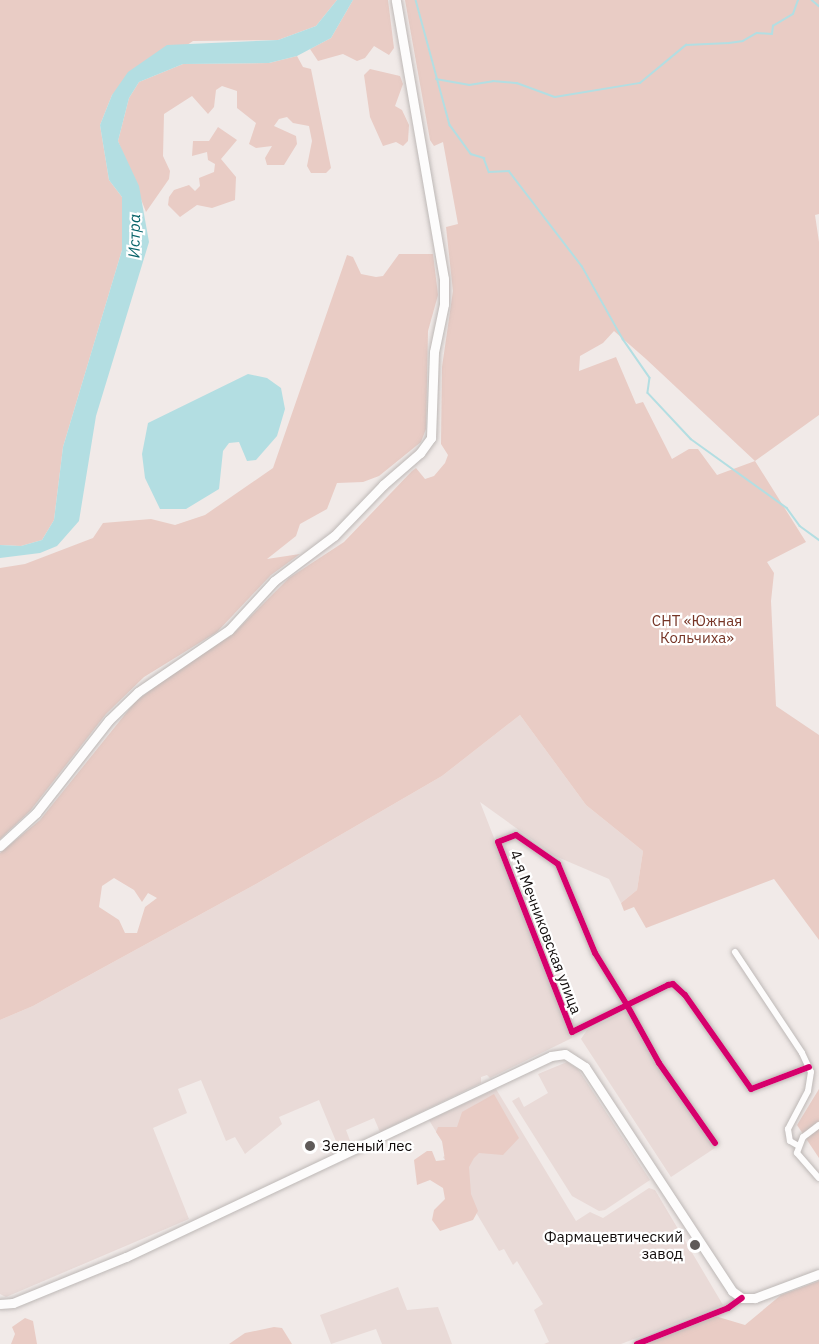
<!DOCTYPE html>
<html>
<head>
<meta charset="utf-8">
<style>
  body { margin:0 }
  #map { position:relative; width:819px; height:1344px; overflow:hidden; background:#f1eae8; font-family:"IBM Plex Sans",sans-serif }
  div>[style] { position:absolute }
  .built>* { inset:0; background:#e9dad7 }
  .green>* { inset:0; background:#e9ccc5 }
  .water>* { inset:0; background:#b3dee2 }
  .stream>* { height:1.5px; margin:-0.75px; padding:0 0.75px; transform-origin:0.75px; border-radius:0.75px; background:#b3dee2 }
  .roads { filter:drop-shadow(0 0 2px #bdb8b6) drop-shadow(0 0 2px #bdb8b6) }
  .minor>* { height:6px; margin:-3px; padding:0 3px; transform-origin:3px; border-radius:3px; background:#fdfcfc }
  .secondary>* { height:9px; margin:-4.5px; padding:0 4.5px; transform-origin:4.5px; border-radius:4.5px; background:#fdfcfc }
  .cycleway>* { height:6px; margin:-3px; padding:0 3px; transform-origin:3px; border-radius:3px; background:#d6006c }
  .dots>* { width:16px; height:16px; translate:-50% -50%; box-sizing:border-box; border:3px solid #fff; border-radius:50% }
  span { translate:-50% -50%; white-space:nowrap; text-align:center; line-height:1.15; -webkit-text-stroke:4.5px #fff; paint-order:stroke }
  .park-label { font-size:15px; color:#763526 }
  .street-label { font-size:15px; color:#110c0b }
  .poi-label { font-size:15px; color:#110c0b }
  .left { translate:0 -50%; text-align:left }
  .right { translate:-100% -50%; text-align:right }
  .water-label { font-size:16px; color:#08646a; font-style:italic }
</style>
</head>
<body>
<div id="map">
  <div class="built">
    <div style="clip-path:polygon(520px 715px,586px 805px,643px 851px,637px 890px,621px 903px,609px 879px,555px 856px,480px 802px,572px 1038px,490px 1078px,487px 1075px,481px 1077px,481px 1083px,380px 1132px,374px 1118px,346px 1130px,352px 1146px,340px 1151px,319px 1100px,279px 1117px,282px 1124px,245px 1154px,235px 1137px,226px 1141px,201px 1080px,178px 1089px,187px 1113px,153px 1128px,189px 1219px,6px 1297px,0 1294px,0 1020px,33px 1006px,256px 884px,442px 776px)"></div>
    <div style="clip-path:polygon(628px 1010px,656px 1064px,715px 1148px,671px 1177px,581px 1039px,587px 1030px)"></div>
    <div style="clip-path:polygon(567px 1062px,578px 1069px,650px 1180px,605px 1210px,599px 1211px,572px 1196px,512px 1101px,519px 1097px,524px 1107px,548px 1093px,538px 1074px)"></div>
    <div style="clip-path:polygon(496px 1089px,576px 1221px,590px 1212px,603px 1218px,649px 1188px,655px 1190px,723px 1305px,621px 1344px,544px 1344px,549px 1342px,534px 1310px,543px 1304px,517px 1261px,513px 1265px,504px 1249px,499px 1251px,443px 1157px,449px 1153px,429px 1120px)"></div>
    <div style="clip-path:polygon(398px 1287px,407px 1310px,438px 1307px,452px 1344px,382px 1344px,376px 1329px,331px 1344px,320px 1315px)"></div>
  </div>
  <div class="green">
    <div style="clip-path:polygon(0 0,337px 0,316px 26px,278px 40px,193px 41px,112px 95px,100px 125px,109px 180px,122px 197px,122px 250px,63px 447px,54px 520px,42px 540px,21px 546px,0 545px)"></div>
    <div style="clip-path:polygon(353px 0,388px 0,394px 48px,389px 55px,374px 46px,365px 58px,357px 61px,343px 54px,318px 61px,310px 49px,331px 38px)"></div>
    <div style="clip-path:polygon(evenodd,405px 0,819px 0,819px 214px,815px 215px,819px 242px,819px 415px,755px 461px,806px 542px,767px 562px,774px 573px,771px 601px,776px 706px,819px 735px,819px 940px,774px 879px,646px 928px,634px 907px,624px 911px,621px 903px,637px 890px,643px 851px,586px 805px,520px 715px,442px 776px,256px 884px,33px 1006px,0 1020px,0 853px,40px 820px,135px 702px,194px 657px,232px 635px,289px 578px,344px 542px,412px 471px,416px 468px,425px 479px,434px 476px,445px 463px,448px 455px,441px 444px,442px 367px,453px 291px,446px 227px,458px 224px,443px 142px,434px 146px,430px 140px,405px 0,614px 331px,646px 359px,755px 461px,717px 475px,698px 449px,689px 449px,672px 459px,643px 402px,636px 404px,616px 357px,579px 371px,580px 356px,603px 343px,614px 331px,405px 0,114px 878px,134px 890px,142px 902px,148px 893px,157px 898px,145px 907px,137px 933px,125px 933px,119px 920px,99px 907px,102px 886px,114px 878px)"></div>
    <div style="clip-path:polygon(297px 56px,303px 67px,311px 69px,331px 168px,326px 173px,311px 173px,307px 166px,312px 141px,309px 126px,293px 123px,287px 117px,279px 119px,274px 126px,296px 136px,297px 144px,284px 165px,267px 165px,265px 158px,272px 146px,256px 148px,249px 144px,256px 123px,237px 108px,237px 91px,222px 86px,216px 90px,214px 107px,208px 114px,192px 96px,164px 114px,163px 156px,170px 171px,169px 179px,146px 212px,118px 141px,129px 98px,139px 82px,183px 64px,269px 63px)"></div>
    <div style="clip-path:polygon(370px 69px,400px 76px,403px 84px,395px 106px,402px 110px,409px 125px,408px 141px,403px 146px,396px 142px,383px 146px,370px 117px,364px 75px)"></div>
    <div style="clip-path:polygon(218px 127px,237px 140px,221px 159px,236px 177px,235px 200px,212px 208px,197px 205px,180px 217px,168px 205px,169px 197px,174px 190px,189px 185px,195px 191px,200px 186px,199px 178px,214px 172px,215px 164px,208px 160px,207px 152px,192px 156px,193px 141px,209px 141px)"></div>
    <div style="clip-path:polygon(399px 254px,433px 254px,438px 295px,428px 331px,426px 429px,421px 442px,379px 476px,363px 482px,337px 483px,327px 509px,300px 524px,296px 536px,267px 559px,300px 554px,271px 575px,217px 632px,144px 677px,106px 714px,30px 811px,0 839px,0 568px,25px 564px,93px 538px,103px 523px,151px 519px,175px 525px,205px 515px,273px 468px,347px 255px,353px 257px,361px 274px,376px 277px,383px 276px)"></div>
    <div style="clip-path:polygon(819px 1089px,819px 1158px,797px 1125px)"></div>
    <div style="clip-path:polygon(494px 1094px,519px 1138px,503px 1155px,479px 1153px,474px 1158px,469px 1167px,471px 1194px,478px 1211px,473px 1220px,440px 1231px,432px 1220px,434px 1210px,445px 1199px,443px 1188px,430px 1180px,417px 1185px,414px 1160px,427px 1151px,432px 1151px,436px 1161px,445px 1160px,442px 1141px,436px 1132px,438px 1127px,457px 1127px,462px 1112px)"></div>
    <div style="clip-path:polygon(819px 1281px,819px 1344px,643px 1344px,715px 1316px,745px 1325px,781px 1295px)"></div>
    <div style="clip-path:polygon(25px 1318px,33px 1321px,37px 1344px,11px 1344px,15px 1334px,12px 1327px)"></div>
    <div style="clip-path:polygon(274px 1327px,282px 1328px,292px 1344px,229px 1344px,245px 1333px)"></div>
  </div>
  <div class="water">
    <div style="clip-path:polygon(337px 0,353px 0,331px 38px,297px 56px,269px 63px,183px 64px,139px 82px,129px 98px,118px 141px,139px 186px,149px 242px,96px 416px,79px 521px,57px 546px,40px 553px,0 558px,0 545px,21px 546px,42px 540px,54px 520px,63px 447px,122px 250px,122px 197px,109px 180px,100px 125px,112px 95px,128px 72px,167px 45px,278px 40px,316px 26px)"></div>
    <div style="clip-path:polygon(248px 374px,267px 378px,281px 388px,285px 409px,277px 436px,256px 460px,247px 461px,239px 442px,229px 443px,223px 451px,219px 489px,186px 509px,160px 509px,145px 478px,142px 454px,148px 423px)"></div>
  </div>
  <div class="stream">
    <div style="left:416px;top:0;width:130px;rotate:74.8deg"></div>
    <div style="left:450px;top:125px;width:36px;rotate:54deg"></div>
    <div style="left:471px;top:154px;width:14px;rotate:17deg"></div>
    <div style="left:484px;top:158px;width:15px;rotate:70deg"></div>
    <div style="left:489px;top:172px;width:20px;rotate:-3deg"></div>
    <div style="left:509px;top:171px;width:120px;rotate:52.5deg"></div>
    <div style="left:582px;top:266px;width:84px;rotate:60.7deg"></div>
    <div style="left:623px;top:339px;width:47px;rotate:55.3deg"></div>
    <div style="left:650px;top:378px;width:15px;rotate:98deg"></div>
    <div style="left:648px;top:393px;width:63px;rotate:46.9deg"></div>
    <div style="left:691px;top:439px;width:118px;rotate:35.7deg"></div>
    <div style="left:787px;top:508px;width:22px;rotate:54deg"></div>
    <div style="left:800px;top:526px;width:24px;rotate:36deg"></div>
    <div style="left:812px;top:0;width:9px;rotate:41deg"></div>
    <div style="left:436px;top:79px;width:34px;rotate:10deg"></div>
    <div style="left:469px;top:85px;width:24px;rotate:-9deg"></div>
    <div style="left:493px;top:81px;width:24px;rotate:5deg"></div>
    <div style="left:517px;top:83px;width:40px;rotate:20.2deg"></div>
    <div style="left:555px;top:97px;width:86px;rotate:-9.4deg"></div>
    <div style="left:640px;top:83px;width:60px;rotate:-39.6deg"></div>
    <div style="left:686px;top:45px;width:43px;rotate:-2.7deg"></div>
    <div style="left:729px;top:43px;width:14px;rotate:-8deg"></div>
    <div style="left:743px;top:41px;width:16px;rotate:-30deg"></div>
    <div style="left:757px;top:33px;width:15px;rotate:4deg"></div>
    <div style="left:772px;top:34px;width:8px;rotate:-83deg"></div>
    <div style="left:773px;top:26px;width:23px;rotate:-31deg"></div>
    <div style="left:793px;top:14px;width:15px;rotate:-70deg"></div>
  </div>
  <div class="roads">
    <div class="minor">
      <div style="left:735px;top:952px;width:121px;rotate:56.4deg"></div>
      <div style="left:802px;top:1053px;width:21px;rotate:65deg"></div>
      <div style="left:811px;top:1072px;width:19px;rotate:99deg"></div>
      <div style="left:808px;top:1091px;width:43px;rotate:117.8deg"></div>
      <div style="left:788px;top:1129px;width:12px;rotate:81deg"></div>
      <div style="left:790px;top:1141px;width:8px;rotate:30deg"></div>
      <div style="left:819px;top:1125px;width:20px;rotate:143deg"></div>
      <div style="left:803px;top:1137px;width:17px;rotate:111deg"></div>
      <div style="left:797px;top:1153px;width:33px;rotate:49deg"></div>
      <div style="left:715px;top:1143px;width:98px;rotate:-125deg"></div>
      <div style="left:659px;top:1063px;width:66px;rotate:-118.9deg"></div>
      <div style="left:627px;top:1005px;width:61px;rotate:-121.6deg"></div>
      <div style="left:595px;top:953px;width:96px;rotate:-112.6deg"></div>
      <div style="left:558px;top:864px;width:51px;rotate:-145.4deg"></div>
      <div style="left:516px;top:835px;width:19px;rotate:159deg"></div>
      <div style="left:498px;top:842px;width:204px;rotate:68.7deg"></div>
      <div style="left:572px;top:1032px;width:61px;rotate:-26.1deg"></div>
      <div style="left:627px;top:1005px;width:46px;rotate:-26deg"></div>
      <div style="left:668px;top:985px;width:5px;rotate:-11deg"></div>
      <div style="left:673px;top:984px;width:16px;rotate:43deg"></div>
      <div style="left:685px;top:995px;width:115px;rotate:54.9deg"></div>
      <div style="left:751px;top:1089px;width:62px;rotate:-20.8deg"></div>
      <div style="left:637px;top:1344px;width:98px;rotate:-21.6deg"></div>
      <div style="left:728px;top:1308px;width:17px;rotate:-36deg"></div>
    </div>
    <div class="secondary">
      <div style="left:0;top:846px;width:49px;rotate:-42.5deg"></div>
      <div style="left:36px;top:813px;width:118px;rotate:-51.9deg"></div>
      <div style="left:109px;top:720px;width:40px;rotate:-44deg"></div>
      <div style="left:138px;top:692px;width:110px;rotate:-34.3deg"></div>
      <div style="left:229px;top:630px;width:67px;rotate:-47.4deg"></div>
      <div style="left:274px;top:581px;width:75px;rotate:-36.9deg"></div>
      <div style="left:334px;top:536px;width:71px;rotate:-46.1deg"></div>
      <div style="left:383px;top:485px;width:49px;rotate:-40.9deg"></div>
      <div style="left:420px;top:453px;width:19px;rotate:-54deg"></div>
      <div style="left:431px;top:438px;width:86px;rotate:-88deg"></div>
      <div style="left:434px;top:352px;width:49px;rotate:-78.2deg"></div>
      <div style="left:444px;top:304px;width:25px;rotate:-90deg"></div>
      <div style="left:444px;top:279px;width:283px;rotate:-99.8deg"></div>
      <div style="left:0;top:1304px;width:13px;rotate:-4deg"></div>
      <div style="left:13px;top:1303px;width:122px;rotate:-22.2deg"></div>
      <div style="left:126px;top:1257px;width:470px;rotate:-25.3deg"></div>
      <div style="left:551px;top:1056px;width:14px;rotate:-8deg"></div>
      <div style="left:565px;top:1054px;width:24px;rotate:33deg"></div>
      <div style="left:585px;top:1067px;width:268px;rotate:56.7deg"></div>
      <div style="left:732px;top:1291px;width:12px;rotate:35deg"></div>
      <div style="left:742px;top:1298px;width:13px"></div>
      <div style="left:755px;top:1298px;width:68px;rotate:-20.6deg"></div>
    </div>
  </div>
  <div class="cycleway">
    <div style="left:715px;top:1143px;width:98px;rotate:-125deg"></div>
    <div style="left:659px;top:1063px;width:66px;rotate:-118.9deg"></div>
    <div style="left:627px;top:1005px;width:61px;rotate:-121.6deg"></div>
    <div style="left:595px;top:953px;width:96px;rotate:-112.6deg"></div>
    <div style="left:558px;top:864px;width:51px;rotate:-145.4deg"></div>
    <div style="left:516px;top:835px;width:19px;rotate:159deg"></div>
    <div style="left:498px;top:842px;width:204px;rotate:68.7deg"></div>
    <div style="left:572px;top:1032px;width:61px;rotate:-26.1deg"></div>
    <div style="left:627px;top:1005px;width:46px;rotate:-26deg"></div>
    <div style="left:668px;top:985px;width:5px;rotate:-11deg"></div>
    <div style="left:673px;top:984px;width:16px;rotate:43deg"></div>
    <div style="left:685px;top:995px;width:115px;rotate:54.9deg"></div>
    <div style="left:751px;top:1089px;width:62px;rotate:-20.8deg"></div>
    <div style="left:637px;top:1344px;width:98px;rotate:-21.6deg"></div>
    <div style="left:728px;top:1308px;width:17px;rotate:-36deg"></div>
  </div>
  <div class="dots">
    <div style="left:310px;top:1146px;background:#5f5a58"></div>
    <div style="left:695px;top:1245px;background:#5f5a58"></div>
  </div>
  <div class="park-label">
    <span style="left:697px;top:629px">СНТ «Южная<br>Кольчиха»</span>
  </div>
  <div class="street-label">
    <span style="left:546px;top:932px;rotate:69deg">4-я Мечниковская улица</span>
  </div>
  <div class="poi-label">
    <span class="left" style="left:322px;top:1146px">Зеленый лес</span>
    <span class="right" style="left:683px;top:1245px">Фармацевтический<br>завод</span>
  </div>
  <div class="water-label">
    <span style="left:134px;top:236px;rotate:-89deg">Истра</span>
  </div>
</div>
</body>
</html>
